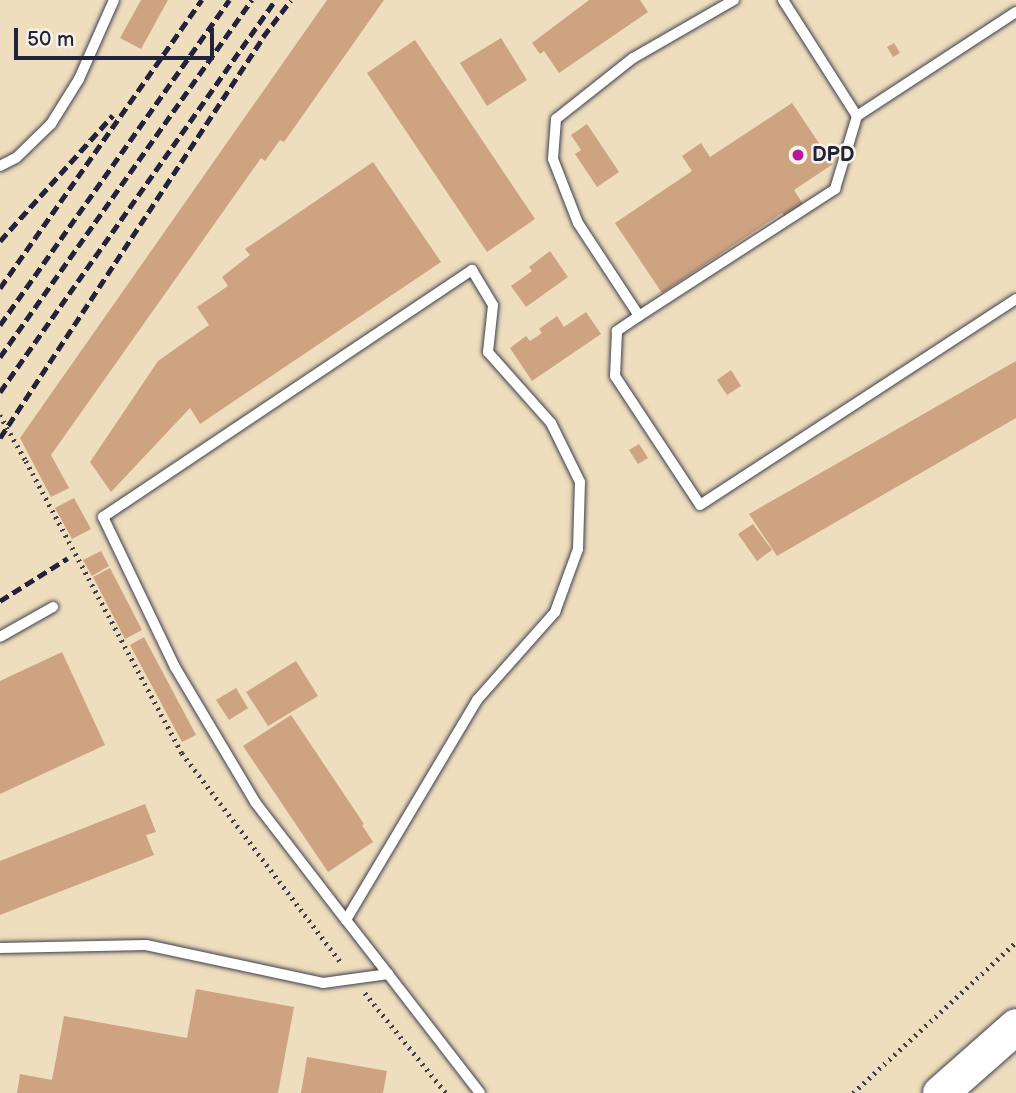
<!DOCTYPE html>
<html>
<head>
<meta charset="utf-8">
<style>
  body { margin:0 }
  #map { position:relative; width:1016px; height:1093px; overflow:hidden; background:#eedebd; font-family:"Balsamiq Sans",sans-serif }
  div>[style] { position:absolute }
  .building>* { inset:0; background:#cda382 }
  .path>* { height:4.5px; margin-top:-2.25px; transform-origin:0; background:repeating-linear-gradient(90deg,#413e4e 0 2px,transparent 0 7px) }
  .roads { filter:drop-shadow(0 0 2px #413e4e) drop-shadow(0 0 2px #413e4e) }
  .service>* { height:10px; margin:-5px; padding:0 5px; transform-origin:5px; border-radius:5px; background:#fff }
  .primary>* { height:35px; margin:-17.5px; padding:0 17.5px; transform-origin:17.5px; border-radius:17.5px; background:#fff }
  .rail>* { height:5px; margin-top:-2.5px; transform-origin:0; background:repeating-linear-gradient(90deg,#22223b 0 10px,transparent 0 15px) }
  .path-bridge>* { height:4.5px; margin-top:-2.25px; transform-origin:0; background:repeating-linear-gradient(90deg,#413e4e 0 2px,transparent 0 7px) }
  .dots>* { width:19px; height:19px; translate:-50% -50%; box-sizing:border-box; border:4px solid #f7f3e8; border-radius:50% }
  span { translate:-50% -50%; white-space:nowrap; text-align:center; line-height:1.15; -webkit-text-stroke:5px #f7f3e8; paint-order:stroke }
  .poi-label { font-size:21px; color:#22223b; font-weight:700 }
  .left { translate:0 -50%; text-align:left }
  .scale { position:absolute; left:14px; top:28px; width:200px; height:32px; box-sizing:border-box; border:4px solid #22223b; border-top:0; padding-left:9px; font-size:21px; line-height:24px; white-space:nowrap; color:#22223b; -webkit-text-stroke:5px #f7f3e8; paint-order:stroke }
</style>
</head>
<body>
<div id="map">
  <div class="building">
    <div style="clip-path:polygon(141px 0,168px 0,141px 49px,120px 38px)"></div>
    <div style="clip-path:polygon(327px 0,384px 0,284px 142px,280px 140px,265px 161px,261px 158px,51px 455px,69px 488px,51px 497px,20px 438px)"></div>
    <div style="clip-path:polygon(589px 0,640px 0,648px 12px,559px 73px,544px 51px,540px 54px,532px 43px)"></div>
    <div style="clip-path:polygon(501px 38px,527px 80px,487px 106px,460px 63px)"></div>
    <div style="clip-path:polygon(415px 40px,535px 219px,487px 252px,367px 73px)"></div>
    <div style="clip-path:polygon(894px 43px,900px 53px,893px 57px,887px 47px)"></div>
    <div style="clip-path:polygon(792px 103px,833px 164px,794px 190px,803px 204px,784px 216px,782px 213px,662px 293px,615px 223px,692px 171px,682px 156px,701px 143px,710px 157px)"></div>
    <div style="clip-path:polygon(587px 124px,619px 172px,597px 187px,575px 154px,581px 150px,571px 135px)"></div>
    <div style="clip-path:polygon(373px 162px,441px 262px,200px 424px,190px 408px,111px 492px,90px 462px,158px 361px,209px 325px,197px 307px,228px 286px,222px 277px,250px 255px,245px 249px)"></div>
    <div style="clip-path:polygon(550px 251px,568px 277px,526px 307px,511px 286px,532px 271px,529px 267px)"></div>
    <div style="clip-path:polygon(586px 312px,601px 334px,532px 381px,510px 348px,526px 336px,530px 341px,542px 333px,539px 329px,557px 316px,564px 327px)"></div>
    <div style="clip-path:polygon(1016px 361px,1016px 418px,777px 556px,749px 514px)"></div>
    <div style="clip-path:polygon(731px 370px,741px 386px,727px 395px,717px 380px)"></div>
    <div style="clip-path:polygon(639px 444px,648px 458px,638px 464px,629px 450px)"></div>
    <div style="clip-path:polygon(74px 498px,91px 529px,72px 539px,55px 508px)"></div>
    <div style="clip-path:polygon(753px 524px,772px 550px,757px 561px,738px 534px)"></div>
    <div style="clip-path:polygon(101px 551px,109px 566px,92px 576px,83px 560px)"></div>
    <div style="clip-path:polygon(110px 568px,142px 630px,125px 639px,93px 577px)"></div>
    <div style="clip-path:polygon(144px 637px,196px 735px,182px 742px,130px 645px)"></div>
    <div style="clip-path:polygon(62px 652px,105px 745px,0 794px,0 681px)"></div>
    <div style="clip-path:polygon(296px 661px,318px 696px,268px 726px,246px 692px)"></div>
    <div style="clip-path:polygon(236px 688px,248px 708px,229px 720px,216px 700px)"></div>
    <div style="clip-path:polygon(291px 715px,364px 824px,362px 825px,373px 842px,328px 872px,243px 746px)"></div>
    <div style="clip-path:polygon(145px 804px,156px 832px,146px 835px,154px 855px,0 915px,0 861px)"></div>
    <div style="clip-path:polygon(196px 989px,294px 1007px,278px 1093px,17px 1093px,20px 1074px,52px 1080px,64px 1016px,187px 1038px)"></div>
    <div style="clip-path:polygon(307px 1057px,387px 1071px,383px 1093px,301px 1093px)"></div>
  </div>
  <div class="path">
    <div style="left:26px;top:461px;width:331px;rotate:61.9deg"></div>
    <div style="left:182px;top:753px;width:265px;rotate:52.8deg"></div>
    <div style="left:365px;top:993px;width:129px;rotate:51deg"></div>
    <div style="left:853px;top:1093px;width:222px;rotate:-42.8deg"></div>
  </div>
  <div class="roads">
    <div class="service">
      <div style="left:734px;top:0;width:116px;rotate:150.1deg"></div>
      <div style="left:633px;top:58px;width:98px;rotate:141.6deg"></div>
      <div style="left:556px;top:119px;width:40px;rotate:94.3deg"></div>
      <div style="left:553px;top:159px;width:69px;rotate:68.7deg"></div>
      <div style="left:578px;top:223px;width:111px;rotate:56.7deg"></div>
      <div style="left:639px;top:316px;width:234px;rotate:-32.9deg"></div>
      <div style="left:835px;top:189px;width:76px;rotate:-73.2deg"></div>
      <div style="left:857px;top:116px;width:190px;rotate:-33.2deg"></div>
      <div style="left:783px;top:0;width:138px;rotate:57.5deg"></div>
      <div style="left:0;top:166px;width:18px;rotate:-27deg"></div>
      <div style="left:16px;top:158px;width:49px;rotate:-44.2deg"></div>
      <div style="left:51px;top:124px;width:53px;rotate:-58.1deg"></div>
      <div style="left:79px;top:79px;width:86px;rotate:-66.1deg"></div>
      <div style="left:639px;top:316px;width:27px;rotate:146deg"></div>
      <div style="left:617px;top:331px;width:45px;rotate:92.5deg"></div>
      <div style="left:615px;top:376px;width:154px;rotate:56.6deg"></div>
      <div style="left:700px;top:505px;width:377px;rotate:-33.1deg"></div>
      <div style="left:0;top:637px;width:61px;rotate:-29.5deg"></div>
      <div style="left:346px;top:920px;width:256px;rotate:-59.2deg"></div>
      <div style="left:477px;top:700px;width:118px;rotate:-48.4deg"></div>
      <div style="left:555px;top:612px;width:67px;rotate:-69.9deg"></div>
      <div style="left:578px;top:549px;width:67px;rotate:-88.3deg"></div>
      <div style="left:580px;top:482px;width:66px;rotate:-116.2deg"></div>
      <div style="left:551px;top:423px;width:95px;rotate:-131.6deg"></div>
      <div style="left:488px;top:352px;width:47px;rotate:-83.9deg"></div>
      <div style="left:493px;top:305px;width:41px;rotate:-121deg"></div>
      <div style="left:472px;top:270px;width:444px;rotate:146.2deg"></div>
      <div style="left:103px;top:517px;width:166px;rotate:64.4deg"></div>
      <div style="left:175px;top:667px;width:157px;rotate:59.3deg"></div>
      <div style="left:255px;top:802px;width:149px;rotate:52.4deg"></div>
      <div style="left:346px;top:920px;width:68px;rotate:52.1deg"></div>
      <div style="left:388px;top:974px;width:150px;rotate:52.3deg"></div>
      <div style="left:0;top:948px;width:146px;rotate:-1.2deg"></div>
      <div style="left:146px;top:945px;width:181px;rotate:12.1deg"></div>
      <div style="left:323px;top:983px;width:66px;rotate:-7.9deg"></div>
    </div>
    <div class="primary">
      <div style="left:940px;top:1093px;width:101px;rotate:-41.4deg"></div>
    </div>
  </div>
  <div class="rail">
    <div style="left:0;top:241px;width:169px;rotate:-48.1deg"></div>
    <div style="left:0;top:288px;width:352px;rotate:-55deg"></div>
    <div style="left:0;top:325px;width:398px;rotate:-54.8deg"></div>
    <div style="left:0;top:357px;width:437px;rotate:-54.8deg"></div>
    <div style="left:0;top:392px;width:479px;rotate:-54.9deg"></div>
    <div style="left:0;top:438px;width:480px;rotate:-56.7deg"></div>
    <div style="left:263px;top:37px;width:46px;rotate:-52.9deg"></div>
    <div style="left:0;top:601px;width:80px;rotate:-32.3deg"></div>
  </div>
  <div class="path-bridge">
    <div style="left:0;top:415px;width:53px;rotate:60.5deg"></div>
  </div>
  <div class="dots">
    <div style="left:798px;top:155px;background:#b5179e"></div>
  </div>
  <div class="poi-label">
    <span class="left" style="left:812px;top:155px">DPD</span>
  </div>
  <div class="scale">50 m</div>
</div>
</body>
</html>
